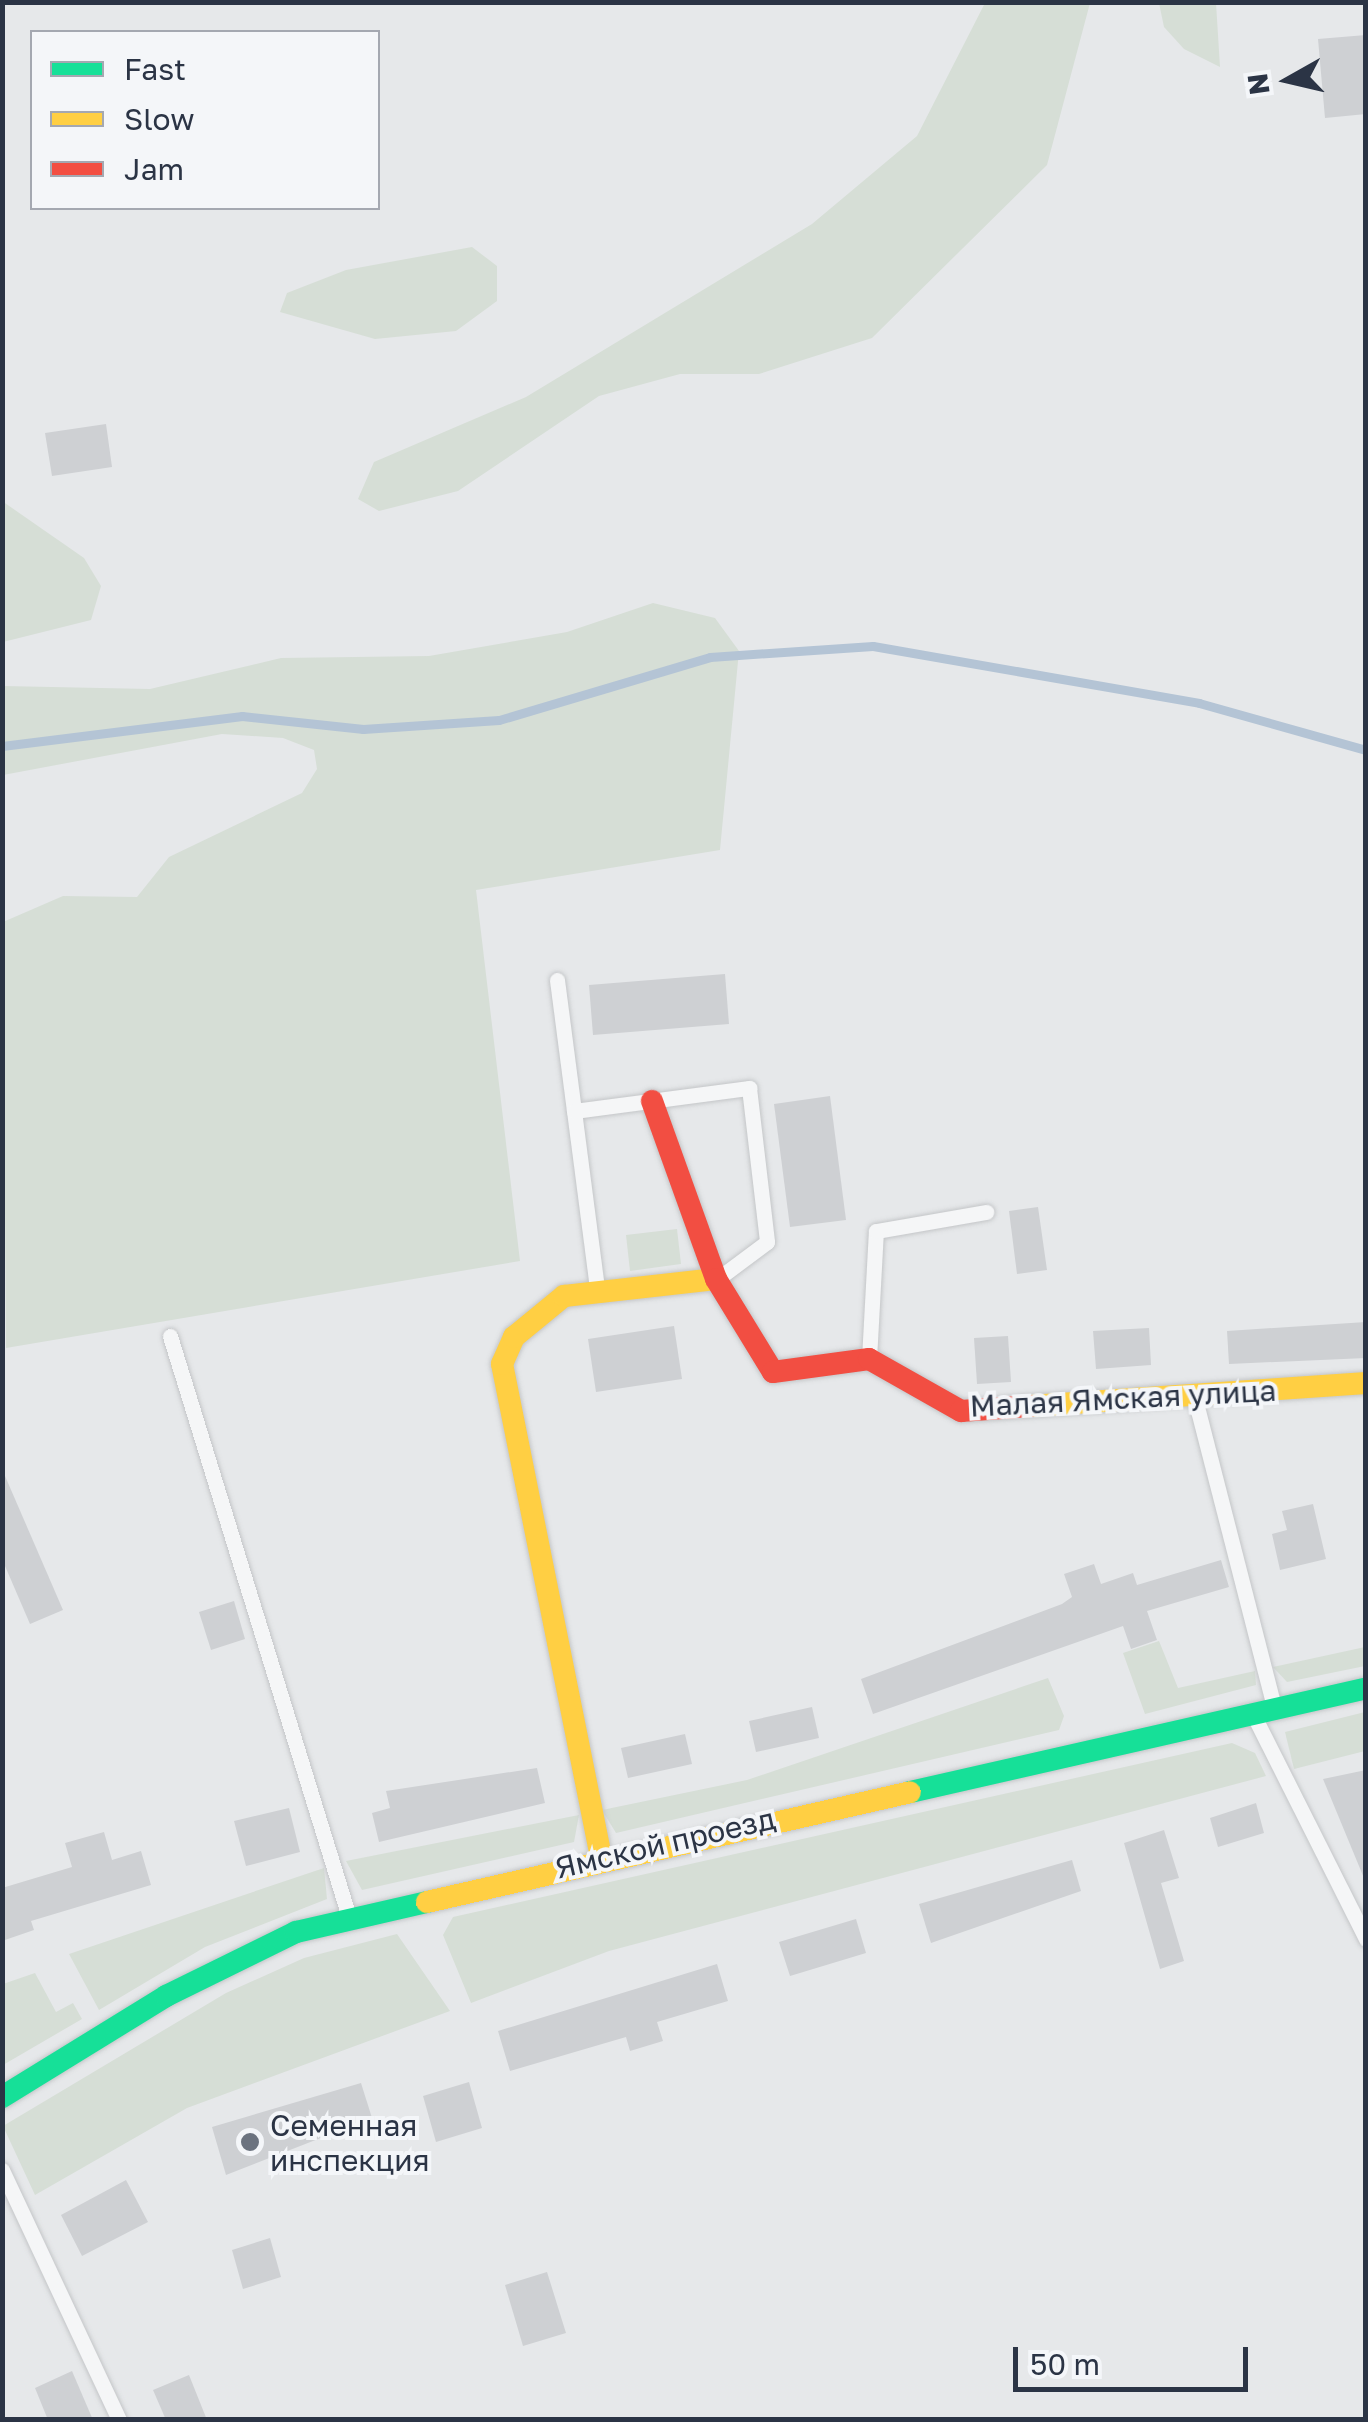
<!DOCTYPE html>
<html>
<head>
<meta charset="utf-8">
<style>
  body { margin:0 }
  #map { position:relative; width:1368px; height:2422px; overflow:hidden; background:#e6e8ea; font-family:"Golos Text",sans-serif }
  div>[style] { position:absolute }
  .green>* { inset:0; background:#d6ded6 }
  .stream>* { height:9px; margin:-4.5px; padding:0 4.5px; transform-origin:4.5px; border-radius:4.5px; background:#b4c4d5 }
  .building>* { inset:0; background:#ced0d3 }
  .roads { filter:drop-shadow(0 0 2px #c4c6c8) drop-shadow(0 0 2px #c4c6c8) }
  .lane>* { height:15px; margin:-7.5px; padding:0 7.5px; transform-origin:7.5px; border-radius:7.5px; background:#f5f6f7 }
  .fast>* { height:22px; margin:-11px; padding:0 11px; transform-origin:11px; border-radius:11px; background:#16e098 }
  .slow>* { height:22px; margin:-11px; padding:0 11px; transform-origin:11px; border-radius:11px; background:#ffcf43 }
  .jam>* { height:22px; margin:-11px; padding:0 11px; transform-origin:11px; border-radius:11px; background:#f24e42 }
  .dots>* { width:28px; height:28px; translate:-50% -50%; box-sizing:border-box; border:5px solid #f4f6f9; border-radius:50% }
  span { translate:-50% -50%; white-space:nowrap; text-align:center; line-height:1.15; -webkit-text-stroke:8px #f4f6f9; paint-order:stroke }
  .street-label { font-size:30px; color:#2b3445 }
  .poi-label { font-size:30px; color:#2b3445 }
  .left { translate:0 -50%; text-align:left }
  .frame { position:absolute; inset:0; border:5px solid #2b3445; pointer-events:none }
  .legend { position:absolute; left:30px; top:30px; width:350px; height:180px; box-sizing:border-box; background:#f4f6f9; border:2px solid #a4a8b1; margin:0; padding:12px 18px; list-style:none; font-size:30px; color:#2b3445 }
  .legend li { display:flex; align-items:center; gap:20px; height:50px }
  .legend b { width:50px; border:2px solid #a4a8b1 }
  .north { position:absolute; left:1238px; top:30px; width:100px; height:100px; -webkit-text-stroke:8px #f4f6f9; paint-order:stroke; rotate:262deg; font-size:28px; font-weight:700; line-height:40px; text-align:center; color:#2b3445 }
  .north::after { content:''; display:block; margin:auto; width:35px; height:45px; background:#2b3445; clip-path:polygon(50% 0,100% 100%,50% 72%,0 100%) }
  .scale { position:absolute; left:1013px; top:2347px; width:235px; height:45px; box-sizing:border-box; border:5px solid #2b3445; border-top:0; padding-left:12px; font-size:30px; line-height:35px; white-space:nowrap; color:#2b3445; -webkit-text-stroke:8px #f4f6f9; paint-order:stroke }
</style>
</head>
<body>
<div id="map">
  <div class="green">
    <div style="clip-path:polygon(985px 3px,1090px 3px,1047px 165px,872px 338px,759px 374px,680px 374px,599px 396px,458px 491px,379px 511px,358px 499px,374px 462px,526px 397px,812px 224px,917px 136px)"></div>
    <div style="clip-path:polygon(1159px 3px,1216px 3px,1220px 67px,1184px 49px,1164px 27px)"></div>
    <div style="clip-path:polygon(472px 247px,497px 266px,497px 301px,456px 331px,375px 339px,280px 312px,287px 293px,346px 270px)"></div>
    <div style="clip-path:polygon(2px 501px,84px 558px,101px 586px,91px 620px,3px 642px)"></div>
    <div style="clip-path:polygon(653px 603px,715px 618px,739px 651px,720px 850px,476px 890px,520px 1261px,6px 1348px,3px 922px,63px 896px,137px 897px,169px 857px,302px 793px,317px 769px,314px 750px,283px 738px,222px 734px,3px 775px,3px 686px,150px 689px,281px 658px,429px 656px,567px 632px)"></div>
    <div style="clip-path:polygon(677px 1229px,681px 1264px,630px 1271px,626px 1235px)"></div>
    <div style="clip-path:polygon(1159px 1641px,1178px 1688px,1255px 1671px,1256px 1685px,1145px 1714px,1123px 1653px)"></div>
    <div style="clip-path:polygon(1365px 1647px,1365px 1666px,1287px 1682px,1273px 1667px)"></div>
    <div style="clip-path:polygon(1048px 1678px,1064px 1716px,1059px 1730px,616px 1833px,602px 1810px,747px 1780px)"></div>
    <div style="clip-path:polygon(1365px 1712px,1365px 1751px,1294px 1769px,1285px 1732px)"></div>
    <div style="clip-path:polygon(1232px 1743px,1255px 1753px,1266px 1776px,609px 1951px,471px 2003px,443px 1935px,453px 1917px)"></div>
    <div style="clip-path:polygon(579px 1815px,574px 1842px,362px 1890px,346px 1861px)"></div>
    <div style="clip-path:polygon(324px 1868px,327px 1899px,205px 1947px,99px 2010px,69px 1954px)"></div>
    <div style="clip-path:polygon(397px 1934px,450px 2011px,187px 2108px,35px 2195px,3px 2126px,226px 1993px,304px 1958px)"></div>
    <div style="clip-path:polygon(35px 1973px,56px 2012px,73px 2003px,82px 2019px,3px 2065px,3px 1984px)"></div>
  </div>
  <div class="stream">
    <div style="left:2px;top:746px;width:242px;rotate:-7.1deg"></div>
    <div style="left:242px;top:716px;width:122px;rotate:6.1deg"></div>
    <div style="left:363px;top:729px;width:136px;rotate:-3.8deg"></div>
    <div style="left:499px;top:720px;width:220px;rotate:-16.6deg"></div>
    <div style="left:710px;top:657px;width:163px;rotate:-3.9deg"></div>
    <div style="left:873px;top:646px;width:331px;rotate:9.9deg"></div>
    <div style="left:1199px;top:703px;width:173px;rotate:15.7deg"></div>
  </div>
  <div class="building">
    <div style="clip-path:polygon(1366px 35px,1366px 114px,1325px 118px,1318px 39px)"></div>
    <div style="clip-path:polygon(106px 424px,112px 467px,52px 476px,45px 433px)"></div>
    <div style="clip-path:polygon(725px 974px,729px 1024px,593px 1035px,589px 985px)"></div>
    <div style="clip-path:polygon(830px 1096px,846px 1220px,790px 1227px,774px 1104px)"></div>
    <div style="clip-path:polygon(1038px 1207px,1047px 1270px,1017px 1274px,1009px 1211px)"></div>
    <div style="clip-path:polygon(1366px 1322px,1366px 1358px,1229px 1364px,1227px 1331px)"></div>
    <div style="clip-path:polygon(674px 1326px,682px 1379px,596px 1392px,588px 1339px)"></div>
    <div style="clip-path:polygon(1149px 1328px,1151px 1365px,1096px 1369px,1093px 1331px)"></div>
    <div style="clip-path:polygon(1008px 1336px,1011px 1382px,977px 1384px,974px 1338px)"></div>
    <div style="clip-path:polygon(2px 1469px,63px 1610px,30px 1624px,2px 1559px)"></div>
    <div style="clip-path:polygon(1313px 1504px,1326px 1559px,1280px 1570px,1272px 1534px,1287px 1530px,1282px 1511px)"></div>
    <div style="clip-path:polygon(1221px 1560px,1229px 1587px,1147px 1611px,1157px 1640px,1131px 1649px,1123px 1626px,873px 1714px,861px 1679px,1062px 1604px,1072px 1597px,1064px 1574px,1094px 1564px,1101px 1584px,1133px 1573px,1137px 1585px)"></div>
    <div style="clip-path:polygon(234px 1601px,245px 1639px,211px 1650px,199px 1612px)"></div>
    <div style="clip-path:polygon(812px 1707px,819px 1738px,756px 1752px,749px 1721px)"></div>
    <div style="clip-path:polygon(685px 1734px,692px 1764px,628px 1778px,621px 1748px)"></div>
    <div style="clip-path:polygon(537px 1768px,545px 1803px,379px 1842px,372px 1813px,390px 1808px,386px 1791px)"></div>
    <div style="clip-path:polygon(1366px 1770px,1366px 1883px,1323px 1779px)"></div>
    <div style="clip-path:polygon(1256px 1803px,1264px 1833px,1218px 1847px,1210px 1818px)"></div>
    <div style="clip-path:polygon(289px 1808px,300px 1852px,246px 1866px,234px 1821px)"></div>
    <div style="clip-path:polygon(1164px 1830px,1179px 1878px,1161px 1883px,1184px 1961px,1160px 1969px,1124px 1843px)"></div>
    <div style="clip-path:polygon(104px 1832px,112px 1860px,141px 1851px,151px 1885px,31px 1921px,34px 1930px,2px 1941px,2px 1888px,72px 1867px,65px 1843px)"></div>
    <div style="clip-path:polygon(1072px 1860px,1081px 1891px,931px 1943px,919px 1904px)"></div>
    <div style="clip-path:polygon(856px 1919px,866px 1953px,790px 1976px,779px 1942px)"></div>
    <div style="clip-path:polygon(717px 1964px,728px 2001px,657px 2022px,663px 2041px,630px 2051px,626px 2037px,510px 2071px,498px 2031px)"></div>
    <div style="clip-path:polygon(469px 2082px,482px 2128px,436px 2142px,423px 2096px)"></div>
    <div style="clip-path:polygon(361px 2083px,372px 2118px,226px 2175px,212px 2127px)"></div>
    <div style="clip-path:polygon(126px 2180px,148px 2222px,82px 2256px,61px 2215px)"></div>
    <div style="clip-path:polygon(270px 2238px,281px 2277px,243px 2289px,232px 2250px)"></div>
    <div style="clip-path:polygon(547px 2272px,566px 2333px,523px 2346px,505px 2285px)"></div>
    <div style="clip-path:polygon(72px 2371px,93px 2420px,48px 2420px,35px 2388px)"></div>
    <div style="clip-path:polygon(189px 2375px,207px 2420px,166px 2420px,153px 2390px)"></div>
  </div>
  <div class="roads">
    <div class="lane">
      <div style="left:557px;top:980px;width:311px;rotate:82.6deg"></div>
      <div style="left:574px;top:1111px;width:177px;rotate:-7.5deg"></div>
      <div style="left:749px;top:1088px;width:155px;rotate:83.3deg"></div>
      <div style="left:767px;top:1242px;width:59px;rotate:143.3deg"></div>
      <div style="left:170px;top:1336px;width:608px;rotate:72.88deg"></div>
      <div style="left:869px;top:1359px;width:128px;rotate:-86.9deg"></div>
      <div style="left:876px;top:1231px;width:112px;rotate:-9.8deg"></div>
      <div style="left:1195px;top:1399px;width:317px;rotate:75.6deg"></div>
      <div style="left:1254px;top:1716px;width:250px;rotate:63.3deg"></div>
      <div style="left:2px;top:2170px;width:276px;rotate:64.9deg"></div>
    </div>
    <div class="fast">
      <div style="left:910px;top:1792px;width:468px;rotate:-12.8deg"></div>
      <div style="left:2px;top:2097px;width:193px;rotate:-31.6deg"></div>
      <div style="left:166px;top:1996px;width:145px;rotate:-26.2deg"></div>
      <div style="left:296px;top:1932px;width:134px;rotate:-12.9deg"></div>
    </div>
    <div class="slow">
      <div style="left:1030px;top:1406px;width:337px;rotate:-3.9deg"></div>
      <div style="left:601px;top:1857px;width:503px;rotate:-101.35deg"></div>
      <div style="left:502px;top:1364px;width:30px;rotate:-66deg"></div>
      <div style="left:514px;top:1337px;width:65px;rotate:-39.4deg"></div>
      <div style="left:564px;top:1296px;width:153px;rotate:-6.4deg"></div>
      <div style="left:427px;top:1902px;width:495px;rotate:-12.8deg"></div>
    </div>
    <div class="jam">
      <div style="left:652px;top:1101px;width:189px;rotate:70.2deg"></div>
      <div style="left:716px;top:1279px;width:109px;rotate:58.5deg"></div>
      <div style="left:773px;top:1372px;width:97px;rotate:-7.7deg"></div>
      <div style="left:869px;top:1359px;width:106px;rotate:29.5deg"></div>
      <div style="left:961px;top:1411px;width:69px;rotate:-4.1deg"></div>
    </div>
  </div>
  <div class="dots">
    <div style="left:250px;top:2142px;background:#6c737f"></div>
  </div>
  <div class="street-label">
    <span style="left:1123px;top:1398px;rotate:-3deg">Малая Ямская улица</span>
    <span style="left:665px;top:1843px;rotate:-13deg">Ямской проезд</span>
  </div>
  <div class="poi-label">
    <span class="left" style="left:270px;top:2142px">Семенная<br>инспекция</span>
  </div>
  <div class="frame"></div>
  <ul class="legend">
  <li><b style="height:12px;background:#16e098"></b>Fast</li>
  <li><b style="height:12px;background:#ffcf43"></b>Slow</li>
  <li><b style="height:12px;background:#f24e42"></b>Jam</li>
  </ul>
  <div class="north">N</div>
  <div class="scale">50 m</div>
</div>
</body>
</html>
